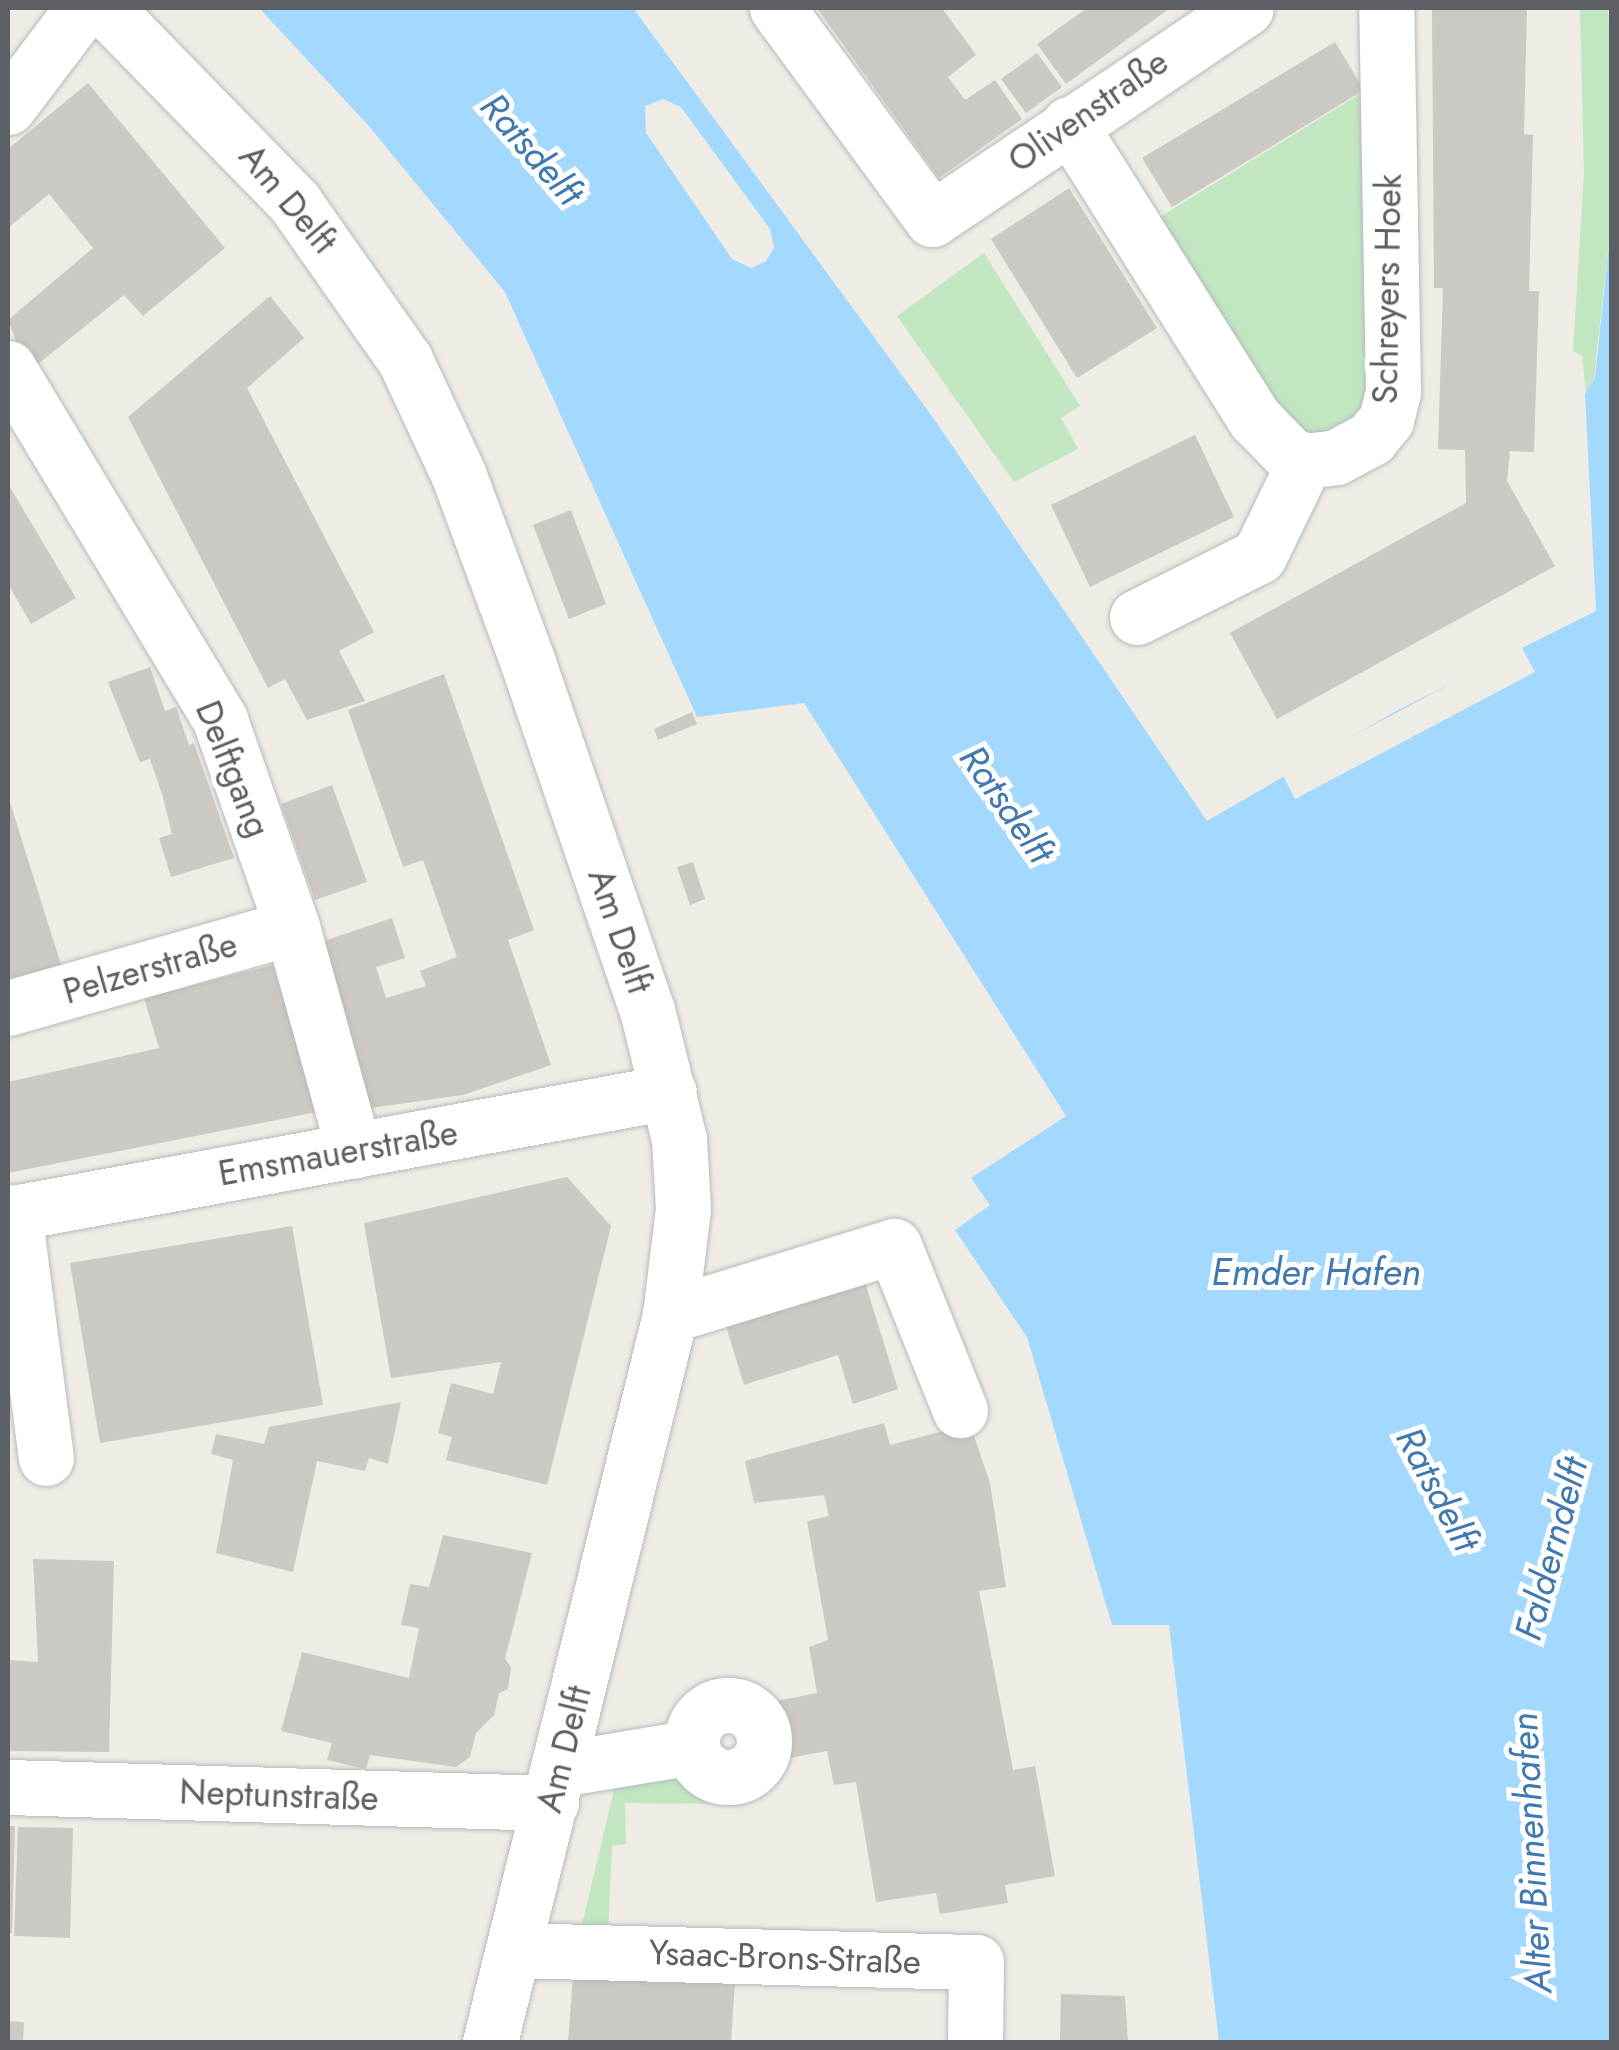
<!DOCTYPE html>
<html>
<head>
<meta charset="utf-8">
<style>
  body { margin:0 }
  #map { position:relative; width:1619px; height:2050px; overflow:hidden; background:#eeece4; font-family:Jost,sans-serif }
  div>[style] { position:absolute }
  .green>* { inset:0; background:#c1e6c0 }
  .water>* { inset:0; background:#a3d9fe }
  .pier>* { inset:0; background:#eeece4 }
  .building>* { inset:0; background:#ccc8c3 }
  .roads { filter:drop-shadow(0 0 2px #b6b9be) drop-shadow(0 0 2px #b6b9be) }
  .minor>* { height:55px; margin:-27.5px; padding:0 27.5px; transform-origin:27.5px; border-radius:27.5px; background:#fff }
  .minor>.ring { margin:-27.5px; padding:0; box-sizing:content-box; background:none; border:55px solid #fff; border-radius:50% }
  span { translate:-50% -50%; white-space:nowrap; text-align:center; line-height:1.15; -webkit-text-stroke:10px #fff; paint-order:stroke }
  .street-label { font-size:35px; color:#5c6064 }
  .water-label { font-size:38px; color:#4079b0; font-style:italic }
  .frame { position:absolute; inset:0; border:10px solid #5c6064; pointer-events:none }
</style>
</head>
<body>
<div id="map">
  <div class="green">
    <div style="clip-path:polygon(1580px 8px,1608px 8px,1612px 90px,1611px 224px,1594px 377px,1586px 393px,1582px 355px,1573px 351px,1584px 173px)"></div>
    <div style="clip-path:polygon(1368px 89px,1373px 399px,1356px 426px,1290px 444px,1147px 225px)"></div>
    <div style="clip-path:polygon(984px 253px,1080px 406px,1061px 418px,1078px 449px,1014px 482px,897px 316px)"></div>
    <div style="clip-path:polygon(684px 1772px,700px 1789px,739px 1798px,737px 1804px,625px 1803px,626px 1844px,612px 1846px,608px 1934px,580px 1933px,615px 1786px)"></div>
  </div>
  <div class="water">
    <div style="clip-path:polygon(evenodd,259px 8px,633px 8px,934px 419px,1207px 821px,1398px 710px,1596px 611px,1585px 394px,1595px 377px,1611px 226px,1611px 2042px,1219px 2042px,1169px 1625px,1112px 1625px,1027px 1337px,955px 1230px,990px 1205px,971px 1178px,1066px 1116px,804px 703px,697px 717px,505px 292px,368px 125px,259px 8px,663px 99px,681px 107px,770px 229px,774px 248px,766px 261px,751px 268px,732px 259px,646px 133px,645px 106px,663px 99px)"></div>
  </div>
  <div class="pier">
    <div style="clip-path:polygon(1521px 646px,1535px 672px,1295px 799px,1282px 774px)"></div>
  </div>
  <div class="building">
    <div style="clip-path:polygon(817px 8px,942px 8px,976px 55px,948px 77px,965px 100px,995px 80px,1022px 119px,939px 178px)"></div>
    <div style="clip-path:polygon(1087px 8px,1170px 8px,1066px 84px,1037px 44px)"></div>
    <div style="clip-path:polygon(1432px 8px,1527px 8px,1524px 134px,1533px 135px,1529px 291px,1539px 291px,1534px 452px,1510px 451px,1507px 481px,1555px 566px,1277px 719px,1230px 633px,1466px 503px,1465px 450px,1438px 449px,1443px 288px,1434px 288px)"></div>
    <div style="clip-path:polygon(1335px 42px,1364px 90px,1172px 207px,1142px 158px)"></div>
    <div style="clip-path:polygon(1037px 53px,1062px 87px,1026px 113px,1001px 79px)"></div>
    <div style="clip-path:polygon(88px 83px,225px 248px,143px 316px,124px 295px,28px 372px,8px 320px,93px 248px,49px 194px,8px 228px,8px 149px)"></div>
    <div style="clip-path:polygon(1069px 188px,1157px 328px,1077px 378px,991px 239px)"></div>
    <div style="clip-path:polygon(270px 296px,304px 338px,247px 388px,374px 632px,339px 651px,365px 701px,307px 720px,285px 679px,268px 688px,128px 417px)"></div>
    <div style="clip-path:polygon(1195px 435px,1234px 517px,1090px 587px,1051px 505px)"></div>
    <div style="clip-path:polygon(8px 484px,76px 598px,31px 624px,8px 584px)"></div>
    <div style="clip-path:polygon(571px 510px,606px 604px,569px 619px,533px 525px)"></div>
    <div style="clip-path:polygon(150px 667px,165px 711px,176px 707px,189px 745px,194px 743px,234px 858px,171px 877px,159px 838px,172px 834px,163px 797px,150px 759px,140px 762px,108px 682px)"></div>
    <div style="clip-path:polygon(444px 674px,534px 930px,508px 940px,551px 1065px,463px 1095px,371px 1108px,321px 942px,392px 918px,405px 958px,376px 967px,386px 998px,426px 986px,420px 971px,457px 957px,423px 860px,403px 867px,348px 710px)"></div>
    <div style="clip-path:polygon(692px 712px,697px 724px,658px 740px,654px 729px)"></div>
    <div style="clip-path:polygon(332px 785px,367px 882px,315px 900px,281px 804px)"></div>
    <div style="clip-path:polygon(8px 796px,62px 968px,8px 984px)"></div>
    <div style="clip-path:polygon(693px 862px,705px 899px,690px 905px,677px 867px)"></div>
    <div style="clip-path:polygon(273px 965px,317px 1112px,8px 1173px,8px 1082px,159px 1048px,144px 998px)"></div>
    <div style="clip-path:polygon(567px 1177px,611px 1226px,547px 1485px,446px 1460px,452px 1437px,438px 1433px,451px 1383px,493px 1394px,501px 1362px,391px 1378px,364px 1223px)"></div>
    <div style="clip-path:polygon(292px 1226px,323px 1405px,100px 1443px,70px 1263px)"></div>
    <div style="clip-path:polygon(864px 1279px,898px 1389px,853px 1404px,838px 1355px,744px 1385px,725px 1323px)"></div>
    <div style="clip-path:polygon(401px 1402px,388px 1464px,369px 1458px,365px 1471px,317px 1461px,293px 1572px,216px 1553px,233px 1460px,211px 1454px,216px 1434px,264px 1444px,269px 1427px)"></div>
    <div style="clip-path:polygon(884px 1423px,890px 1445px,970px 1424px,990px 1483px,1006px 1587px,979px 1591px,1013px 1770px,1035px 1766px,1055px 1876px,1005px 1885px,1008px 1903px,940px 1914px,936px 1893px,876px 1902px,856px 1782px,834px 1785px,827px 1751px,778px 1760px,767px 1703px,817px 1693px,809px 1647px,828px 1640px,807px 1521px,829px 1516px,824px 1495px,754px 1503px,745px 1461px)"></div>
    <div style="clip-path:polygon(443px 1535px,532px 1553px,505px 1659px,511px 1667px,508px 1689px,499px 1693px,494px 1715px,476px 1733px,470px 1757px,456px 1767px,370px 1755px,366px 1769px,327px 1760px,332px 1743px,281px 1731px,302px 1652px,409px 1678px,419px 1628px,401px 1625px,410px 1584px,429px 1587px)"></div>
    <div style="clip-path:polygon(33px 1559px,114px 1561px,109px 1752px,8px 1751px,8px 1660px,38px 1662px)"></div>
    <div style="clip-path:polygon(8px 1826px,15px 1826px,12px 1933px,8px 1933px)"></div>
    <div style="clip-path:polygon(18px 1827px,73px 1828px,70px 1938px,14px 1936px)"></div>
    <div style="clip-path:polygon(573px 1977px,735px 1982px,731px 2042px,568px 2042px)"></div>
    <div style="clip-path:polygon(1061px 1994px,1125px 1996px,1128px 2042px,1060px 2042px)"></div>
    <div style="clip-path:polygon(8px 2021px,24px 2022px,23px 2042px,8px 2042px)"></div>
  </div>
  <div class="roads">
    <div class="minor">
      <div style="left:105px;top:8px;width:272px;rotate:45.7deg"></div>
      <div style="left:295px;top:203px;width:192px;rotate:55deg"></div>
      <div style="left:405px;top:360px;width:128px;rotate:65deg"></div>
      <div style="left:459px;top:476px;width:196px;rotate:69.7deg"></div>
      <div style="left:527px;top:660px;width:370px;rotate:71.1deg"></div>
      <div style="left:647px;top:1010px;width:133px;rotate:76.1deg"></div>
      <div style="left:679px;top:1139px;width:70px;rotate:86.7deg"></div>
      <div style="left:683px;top:1209px;width:107px;rotate:97deg"></div>
      <div style="left:670px;top:1315px;width:749px;rotate:103.91deg"></div>
      <div style="left:777px;top:8px;width:262px;rotate:53.7deg"></div>
      <div style="left:932px;top:219px;width:378px;rotate:-33.9deg"></div>
      <div style="left:8px;top:107px;width:124px;rotate:-52.9deg"></div>
      <div style="left:1069px;top:124px;width:349px;rotate:57.8deg"></div>
      <div style="left:1255px;top:419px;width:49px;rotate:45.8deg"></div>
      <div style="left:1289px;top:454px;width:17px;rotate:24deg"></div>
      <div style="left:1305px;top:461px;width:31px;rotate:-7deg"></div>
      <div style="left:1336px;top:457px;width:40px;rotate:-28deg"></div>
      <div style="left:1371px;top:438px;width:23px;rotate:-50deg"></div>
      <div style="left:1386px;top:420px;width:29px;rotate:-76deg"></div>
      <div style="left:1393px;top:392px;width:384px;rotate:-91deg"></div>
      <div style="left:8px;top:368px;width:411px;rotate:58.9deg"></div>
      <div style="left:220px;top:720px;width:219px;rotate:70.8deg"></div>
      <div style="left:292px;top:927px;width:232px;rotate:74.5deg"></div>
      <div style="left:1137px;top:617px;width:136px;rotate:-26.6deg"></div>
      <div style="left:1259px;top:556px;width:106px;rotate:-64.2deg"></div>
      <div style="left:8px;top:1008px;width:295px;rotate:-15.9deg"></div>
      <div style="left:14px;top:1212px;width:248px;rotate:82.6deg"></div>
      <div style="left:8px;top:1214px;width:672px;rotate:-10.46deg"></div>
      <div style="left:670px;top:1315px;width:234px;rotate:-17.1deg"></div>
      <div style="left:894px;top:1246px;width:177px;rotate:68.1deg"></div>
      <div class="ring" style="left:692px;top:1705px;width:17px;height:17px"></div>
      <div style="left:561px;top:1769px;width:133px;rotate:-9.5deg"></div>
      <div style="left:8px;top:1787px;width:543px;rotate:1.69deg"></div>
      <div style="left:513px;top:1950px;width:463px;rotate:1.5deg"></div>
      <div style="left:976px;top:1962px;width:80px;rotate:90.7deg"></div>
    </div>
  </div>
  <div class="street-label">
    <span style="left:1088px;top:111px;rotate:-35deg">Olivenstraße</span>
    <span style="left:288px;top:199px;rotate:50deg">Am Delft</span>
    <span style="left:1387px;top:289px;rotate:-89deg">Schreyers Hoek</span>
    <span style="left:233px;top:769px;rotate:68deg">Delftgang</span>
    <span style="left:620px;top:931px;rotate:71deg">Am Delft</span>
    <span style="left:150px;top:968px;rotate:-16deg">Pelzerstraße</span>
    <span style="left:338px;top:1153px;rotate:-10deg">Emsmauerstraße</span>
    <span style="left:564px;top:1749px;rotate:-76deg">Am Delft</span>
    <span style="left:279px;top:1795px;rotate:2deg">Neptunstraße</span>
    <span style="left:785px;top:1957px;rotate:2deg">Ysaac-Brons-Straße</span>
  </div>
  <div class="water-label">
    <span style="left:532px;top:149px;rotate:49deg">Ratsdelft</span>
    <span style="left:1007px;top:804px;rotate:55deg">Ratsdelft</span>
    <span style="left:1316px;top:1272px">Emder Hafen</span>
    <span style="left:1438px;top:1489px;rotate:62deg">Ratsdelft</span>
    <span style="left:1551px;top:1549px;rotate:-75deg">Falderndelft</span>
    <span style="left:1531px;top:1853px;rotate:-93deg">Alter Binnenhafen</span>
  </div>
  <div class="frame"></div>
</div>
</body>
</html>
